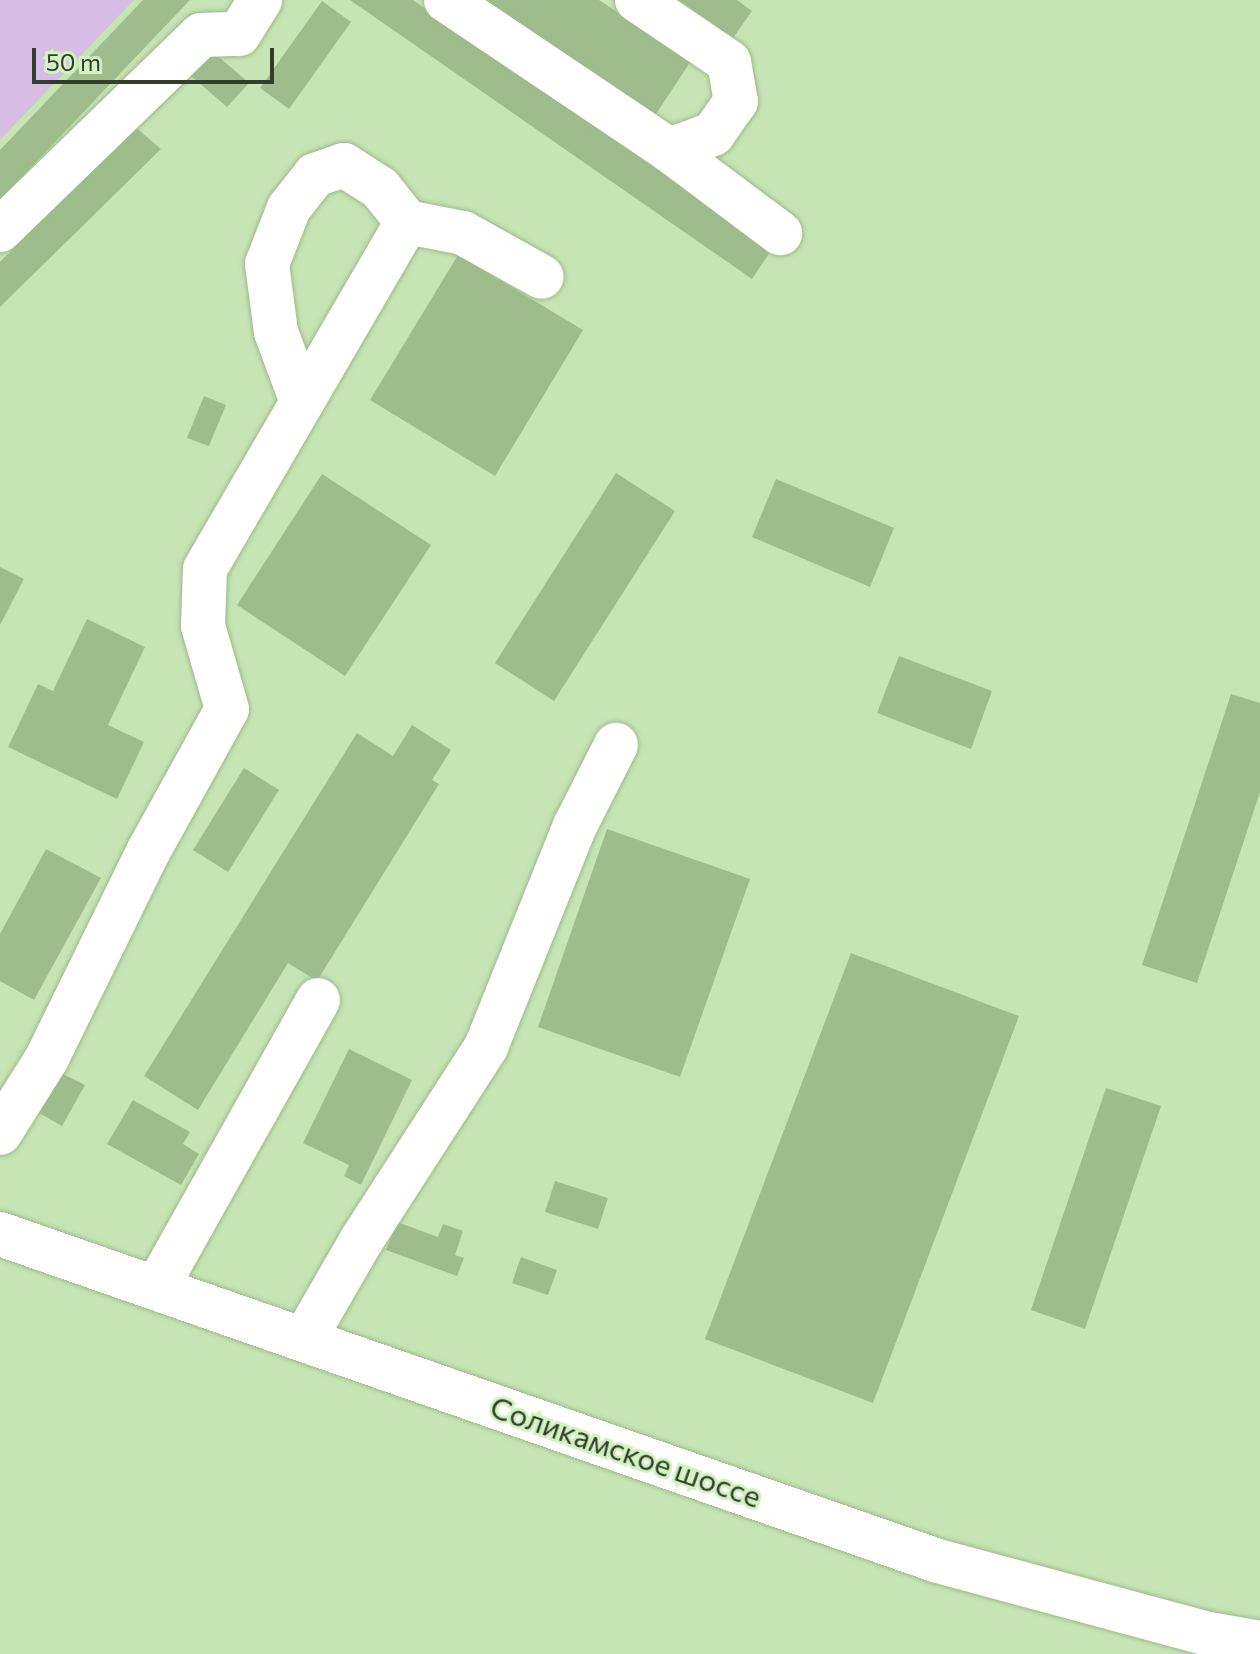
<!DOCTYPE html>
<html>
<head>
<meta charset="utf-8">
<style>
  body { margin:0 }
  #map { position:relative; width:1260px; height:1654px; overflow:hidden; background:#c7e5b4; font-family:Commissioner,sans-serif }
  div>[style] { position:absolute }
  .green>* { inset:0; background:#d7bce6 }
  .building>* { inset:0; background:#9fbc8d }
  .roads { filter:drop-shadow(0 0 2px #9dba8a) drop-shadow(0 0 2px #9dba8a) }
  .minor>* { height:44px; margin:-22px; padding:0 22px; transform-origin:22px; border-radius:22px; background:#fff }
  .highway>* { height:44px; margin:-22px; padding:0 22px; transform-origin:22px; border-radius:22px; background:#fff }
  span { translate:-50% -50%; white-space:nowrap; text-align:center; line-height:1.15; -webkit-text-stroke:6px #d3f2c1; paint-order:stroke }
  .street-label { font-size:30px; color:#323e2b }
  .scale { position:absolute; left:32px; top:48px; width:242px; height:36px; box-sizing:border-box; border:4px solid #323e2b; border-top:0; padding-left:10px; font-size:24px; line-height:28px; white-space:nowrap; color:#323e2b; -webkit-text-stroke:6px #d3f2c1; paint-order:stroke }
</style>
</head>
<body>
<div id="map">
  <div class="green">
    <div style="clip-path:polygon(0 0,134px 0,0 140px)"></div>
  </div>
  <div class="building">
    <div style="clip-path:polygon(143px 0,190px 0,0 200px,0 150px)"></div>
    <div style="clip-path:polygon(350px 0,413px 0,772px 249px,752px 279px)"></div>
    <div style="clip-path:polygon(484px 0,599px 0,691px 61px,656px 114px)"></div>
    <div style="clip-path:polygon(679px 0,737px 0,752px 11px,733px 38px)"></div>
    <div style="clip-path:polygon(322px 1px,351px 22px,289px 109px,260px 88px)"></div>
    <div style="clip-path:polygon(213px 52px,249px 83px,227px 107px,191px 76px)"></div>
    <div style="clip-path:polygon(134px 126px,161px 149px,0 307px,0 262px)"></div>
    <div style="clip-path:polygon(458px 255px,583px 330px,495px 476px,370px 400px)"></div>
    <div style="clip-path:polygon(204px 396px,226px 405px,209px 446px,187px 438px)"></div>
    <div style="clip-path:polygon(616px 473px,675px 511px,554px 701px,495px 663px)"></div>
    <div style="clip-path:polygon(322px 474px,431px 545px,345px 676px,237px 605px)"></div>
    <div style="clip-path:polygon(776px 479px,894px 528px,870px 587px,752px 537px)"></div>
    <div style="clip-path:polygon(0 567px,24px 579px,0 625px)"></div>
    <div style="clip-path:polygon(87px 619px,145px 647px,108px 725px,144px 742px,117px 799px,8px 747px,38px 684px,53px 691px)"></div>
    <div style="clip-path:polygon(899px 656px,992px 691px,971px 749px,877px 713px)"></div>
    <div style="clip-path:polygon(1231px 694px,1260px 703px,1260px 792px,1197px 983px,1142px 965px)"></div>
    <div style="clip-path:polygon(412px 725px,451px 750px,432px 780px,439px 784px,317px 981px,288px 963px,198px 1110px,144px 1076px,357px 733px,393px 756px)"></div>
    <div style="clip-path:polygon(244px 768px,279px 790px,228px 872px,193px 850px)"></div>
    <div style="clip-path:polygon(607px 829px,750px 879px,680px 1077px,538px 1027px)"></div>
    <div style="clip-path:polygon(46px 849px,101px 878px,34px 1000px,0 981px,0 934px)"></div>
    <div style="clip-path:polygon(851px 953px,1019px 1016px,873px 1403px,705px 1339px)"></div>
    <div style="clip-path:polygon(349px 1049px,412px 1080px,361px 1185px,344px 1176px,349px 1165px,303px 1143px)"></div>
    <div style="clip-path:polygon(53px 1069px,85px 1085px,62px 1126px,32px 1109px)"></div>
    <div style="clip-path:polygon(1106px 1088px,1161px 1106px,1085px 1329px,1031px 1310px)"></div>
    <div style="clip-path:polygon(133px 1100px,190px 1132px,183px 1144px,199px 1154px,181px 1185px,107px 1144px)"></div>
    <div style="clip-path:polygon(555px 1181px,608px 1198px,598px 1229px,545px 1212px)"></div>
    <div style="clip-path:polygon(397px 1222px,438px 1237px,443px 1224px,463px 1231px,455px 1255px,464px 1258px,457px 1276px,386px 1250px)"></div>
    <div style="clip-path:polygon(521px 1257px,557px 1270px,548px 1295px,512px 1283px)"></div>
  </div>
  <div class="roads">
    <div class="minor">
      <div style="left:446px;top:0;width:269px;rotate:33.9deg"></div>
      <div style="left:669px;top:150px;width:139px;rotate:36.8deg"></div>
      <div style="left:637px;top:0;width:111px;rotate:34deg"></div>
      <div style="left:729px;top:62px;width:40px;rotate:80deg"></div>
      <div style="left:736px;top:101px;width:40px;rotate:124.9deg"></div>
      <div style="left:713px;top:134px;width:47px;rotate:160deg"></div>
      <div style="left:0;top:230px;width:280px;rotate:-44.1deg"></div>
      <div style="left:201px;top:35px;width:38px;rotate:-2deg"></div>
      <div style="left:239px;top:34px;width:40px;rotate:-58deg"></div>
      <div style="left:302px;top:402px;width:75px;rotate:-110.4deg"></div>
      <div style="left:276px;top:332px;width:69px;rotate:-97.5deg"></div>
      <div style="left:267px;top:264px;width:60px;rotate:-68.6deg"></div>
      <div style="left:289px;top:208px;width:42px;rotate:-51.8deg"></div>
      <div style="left:315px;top:175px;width:31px;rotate:-19deg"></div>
      <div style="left:344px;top:165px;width:43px;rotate:32.6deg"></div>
      <div style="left:380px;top:188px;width:43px;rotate:51.5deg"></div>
      <div style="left:407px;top:222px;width:57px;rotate:11.1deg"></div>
      <div style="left:463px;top:233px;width:90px;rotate:29.1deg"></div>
      <div style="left:0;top:1133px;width:89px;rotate:-57.9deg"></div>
      <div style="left:47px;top:1058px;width:229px;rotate:-63.9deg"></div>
      <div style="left:148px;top:852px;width:163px;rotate:-61.1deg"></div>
      <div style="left:227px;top:709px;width:86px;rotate:-106.1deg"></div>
      <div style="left:203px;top:626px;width:57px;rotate:-88deg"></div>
      <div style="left:205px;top:569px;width:402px;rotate:-59.8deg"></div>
      <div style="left:157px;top:1287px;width:329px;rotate:-60.7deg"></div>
      <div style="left:305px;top:1338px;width:112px;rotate:-60deg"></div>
      <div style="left:361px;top:1241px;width:231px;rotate:-57.2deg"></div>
      <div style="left:486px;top:1047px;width:238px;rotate:-68.1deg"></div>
      <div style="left:575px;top:826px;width:91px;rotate:-63.2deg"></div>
    </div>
    <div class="highway">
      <div style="left:0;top:1234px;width:993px;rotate:19.22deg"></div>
      <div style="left:938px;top:1561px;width:281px;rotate:15.1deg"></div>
      <div style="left:1209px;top:1634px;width:52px;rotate:10deg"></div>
    </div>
  </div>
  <div class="street-label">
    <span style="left:626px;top:1451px;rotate:19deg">Соликамское шоссе</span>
  </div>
  <div class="scale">50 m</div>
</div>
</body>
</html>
